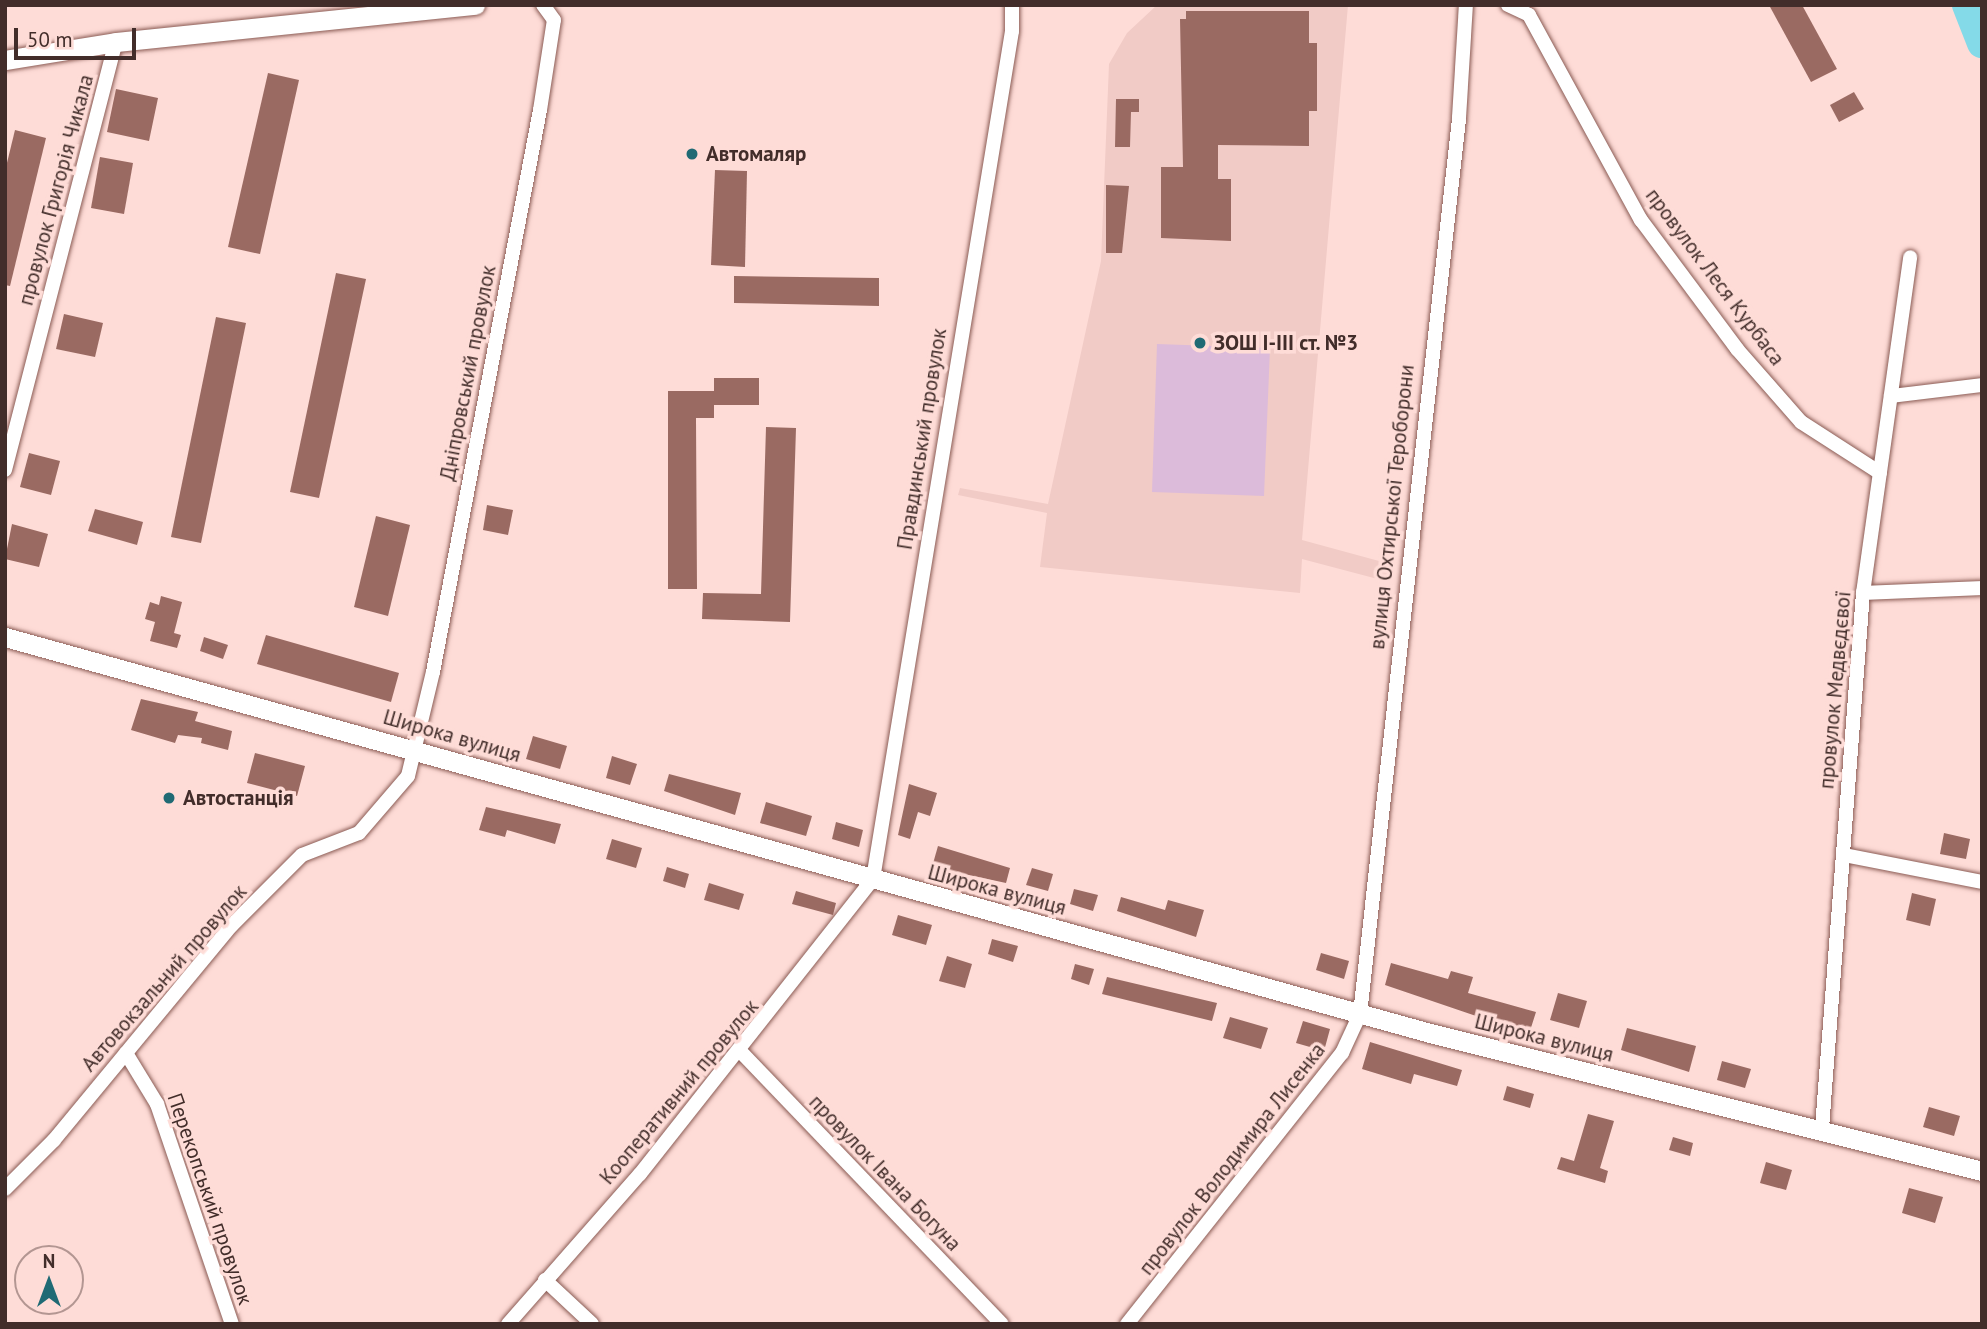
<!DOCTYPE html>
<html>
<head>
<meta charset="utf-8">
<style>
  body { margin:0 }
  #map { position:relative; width:1987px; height:1329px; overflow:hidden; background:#fedcd7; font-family:"PT Sans",sans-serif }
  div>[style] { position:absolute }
  .built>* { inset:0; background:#f1cbc6 }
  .green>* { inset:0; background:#dcbbda }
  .river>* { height:30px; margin:-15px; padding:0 15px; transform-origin:15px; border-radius:15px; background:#84dae8 }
  .building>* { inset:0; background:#9a6a62 }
  .roads { filter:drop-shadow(0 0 2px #8a5b54) drop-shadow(0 0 2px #8a5b54) }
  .minor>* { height:14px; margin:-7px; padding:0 7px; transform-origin:7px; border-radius:7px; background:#fff }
  .tertiary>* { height:19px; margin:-9.5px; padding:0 9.5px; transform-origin:9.5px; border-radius:9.5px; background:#fff }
  .dots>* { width:19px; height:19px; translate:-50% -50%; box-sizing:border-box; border:4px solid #fedcd7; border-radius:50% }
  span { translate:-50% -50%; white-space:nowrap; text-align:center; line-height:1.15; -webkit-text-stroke:7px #fedcd7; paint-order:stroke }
  .poi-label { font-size:21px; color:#422d2a; font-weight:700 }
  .left { translate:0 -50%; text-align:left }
  .street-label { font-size:21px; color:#422d2a }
  .frame { position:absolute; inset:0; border:7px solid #422d2a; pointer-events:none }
  .north { position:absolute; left:14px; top:1245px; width:70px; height:70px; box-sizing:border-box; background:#fedcd7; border:2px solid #b39692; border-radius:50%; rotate:0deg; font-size:19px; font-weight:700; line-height:28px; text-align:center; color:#422d2a }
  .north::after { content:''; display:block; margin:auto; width:24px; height:32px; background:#206a74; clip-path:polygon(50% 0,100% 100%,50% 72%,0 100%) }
  .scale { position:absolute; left:14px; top:28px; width:122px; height:32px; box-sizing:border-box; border:4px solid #422d2a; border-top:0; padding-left:9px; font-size:21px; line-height:24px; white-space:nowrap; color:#422d2a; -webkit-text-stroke:5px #fedcd7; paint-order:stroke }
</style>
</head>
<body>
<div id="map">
  <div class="built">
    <div style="clip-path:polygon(1157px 5px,1348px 5px,1302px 540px,1390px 564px,1389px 582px,1302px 559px,1300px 593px,1040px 567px,1047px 513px,958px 495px,960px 488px,1048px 504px,1101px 261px,1109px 64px,1127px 33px)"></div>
  </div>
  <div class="green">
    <div style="clip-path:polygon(1157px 344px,1270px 348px,1264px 496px,1152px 492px)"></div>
  </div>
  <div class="river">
    <div style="left:1967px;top:5px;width:41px;rotate:68.5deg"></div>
  </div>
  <div class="building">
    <div style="clip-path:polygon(1769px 5px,1802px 5px,1837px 69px,1811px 82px)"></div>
    <div style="clip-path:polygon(1186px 11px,1309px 11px,1309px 43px,1317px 43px,1317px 111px,1309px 111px,1309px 146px,1218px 145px,1218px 179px,1231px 179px,1231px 241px,1161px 238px,1161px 167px,1183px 167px,1180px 19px,1186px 19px)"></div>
    <div style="clip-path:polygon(268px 73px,299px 80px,260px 254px,228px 247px)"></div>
    <div style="clip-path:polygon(116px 89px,158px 98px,149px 141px,107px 132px)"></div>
    <div style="clip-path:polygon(1854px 92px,1864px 109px,1839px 122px,1830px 105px)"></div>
    <div style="clip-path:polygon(1116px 99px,1139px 99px,1139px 112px,1131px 112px,1130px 147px,1115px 147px)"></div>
    <div style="clip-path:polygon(15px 130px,46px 138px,10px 286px,5px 285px,5px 171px)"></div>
    <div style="clip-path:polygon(100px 157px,133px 163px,124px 214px,91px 208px)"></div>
    <div style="clip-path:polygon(715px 170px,747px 171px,745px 267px,711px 265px)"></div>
    <div style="clip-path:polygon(1106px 185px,1129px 186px,1122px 253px,1106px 253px)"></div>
    <div style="clip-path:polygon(336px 273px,366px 279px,319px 498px,290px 492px)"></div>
    <div style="clip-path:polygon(734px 276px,879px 278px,879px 306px,734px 303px)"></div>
    <div style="clip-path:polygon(64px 314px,103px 323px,95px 357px,56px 349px)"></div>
    <div style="clip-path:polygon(216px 317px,246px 323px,201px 543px,171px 537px)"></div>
    <div style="clip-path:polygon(714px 378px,759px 378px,759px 405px,714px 405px,714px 418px,696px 418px,697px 589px,668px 589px,668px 391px,714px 391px)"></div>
    <div style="clip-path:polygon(766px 427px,796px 428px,790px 622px,702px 619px,703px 593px,761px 594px)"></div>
    <div style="clip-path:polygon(29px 453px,60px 461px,51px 495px,20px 487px)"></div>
    <div style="clip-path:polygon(487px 505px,513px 510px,508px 535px,483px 530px)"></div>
    <div style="clip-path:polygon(95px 509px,143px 522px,137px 545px,88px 531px)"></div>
    <div style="clip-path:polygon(376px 516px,410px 525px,388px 616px,354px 607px)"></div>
    <div style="clip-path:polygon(12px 524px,48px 534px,39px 567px,5px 559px)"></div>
    <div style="clip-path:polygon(161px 596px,182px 602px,174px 633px,181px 635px,177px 648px,150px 641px,155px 622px,145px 619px,150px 602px,159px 605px)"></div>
    <div style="clip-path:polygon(266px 635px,399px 673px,391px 702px,257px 664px)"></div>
    <div style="clip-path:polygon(204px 637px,228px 645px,223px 659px,200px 651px)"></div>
    <div style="clip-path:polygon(141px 699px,198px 712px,195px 721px,232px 731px,228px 750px,201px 743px,202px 738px,178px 735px,175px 743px,131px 730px)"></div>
    <div style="clip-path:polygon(533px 736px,567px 746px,560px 769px,526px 759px)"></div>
    <div style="clip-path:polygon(255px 753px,305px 766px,297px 796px,247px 783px)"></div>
    <div style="clip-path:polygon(612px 756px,637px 764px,630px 785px,606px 778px)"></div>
    <div style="clip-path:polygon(669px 774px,741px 793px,735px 815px,664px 791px)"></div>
    <div style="clip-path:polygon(909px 784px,937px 793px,930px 816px,918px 812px,910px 839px,898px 835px)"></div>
    <div style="clip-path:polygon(766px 802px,812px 816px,806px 836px,760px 823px)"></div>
    <div style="clip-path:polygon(486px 807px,561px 824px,555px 844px,507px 830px,505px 837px,479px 830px)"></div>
    <div style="clip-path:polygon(836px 822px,863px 830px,859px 847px,832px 839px)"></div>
    <div style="clip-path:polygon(1944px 833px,1970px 839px,1966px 859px,1940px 854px)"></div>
    <div style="clip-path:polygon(612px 839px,642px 848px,636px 868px,606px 859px)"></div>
    <div style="clip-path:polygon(938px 846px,1010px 868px,1006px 883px,932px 867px)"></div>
    <div style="clip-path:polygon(667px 867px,689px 874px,685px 888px,663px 881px)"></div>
    <div style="clip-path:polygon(1032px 868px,1053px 874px,1048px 891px,1026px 885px)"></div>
    <div style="clip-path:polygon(709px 883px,744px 894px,739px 910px,704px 900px)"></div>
    <div style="clip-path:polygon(1074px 889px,1098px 895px,1093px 911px,1070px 904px)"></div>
    <div style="clip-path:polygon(796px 891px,836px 903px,833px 915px,792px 904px)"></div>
    <div style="clip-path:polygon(1912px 893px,1936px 899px,1930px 926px,1906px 920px)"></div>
    <div style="clip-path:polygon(1121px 897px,1165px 910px,1168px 900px,1204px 910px,1196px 937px,1117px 911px)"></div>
    <div style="clip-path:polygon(898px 915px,932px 925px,926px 945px,892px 935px)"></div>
    <div style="clip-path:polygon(992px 939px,1018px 946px,1013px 962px,988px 954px)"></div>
    <div style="clip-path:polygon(1321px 953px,1349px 961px,1344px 979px,1316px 970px)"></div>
    <div style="clip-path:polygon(947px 956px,972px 964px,965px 988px,939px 981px)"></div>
    <div style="clip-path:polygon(1391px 963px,1448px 979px,1451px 971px,1473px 977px,1468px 993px,1536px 1012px,1529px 1034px,1385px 985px)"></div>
    <div style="clip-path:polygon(1075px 964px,1094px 969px,1089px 985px,1071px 979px)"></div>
    <div style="clip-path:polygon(1107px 977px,1217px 1003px,1212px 1021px,1102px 994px)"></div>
    <div style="clip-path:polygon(1558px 993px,1587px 1001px,1579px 1028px,1550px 1020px)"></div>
    <div style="clip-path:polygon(1230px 1017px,1268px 1028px,1261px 1049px,1223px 1038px)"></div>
    <div style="clip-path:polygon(1303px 1021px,1330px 1029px,1324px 1051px,1296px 1043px)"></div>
    <div style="clip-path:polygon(1627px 1028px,1696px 1046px,1689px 1072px,1621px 1050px)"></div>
    <div style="clip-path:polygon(1370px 1042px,1462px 1070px,1457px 1086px,1414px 1074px,1411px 1084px,1362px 1069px)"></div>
    <div style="clip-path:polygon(1722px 1061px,1751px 1069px,1745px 1088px,1717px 1080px)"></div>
    <div style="clip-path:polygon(1507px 1086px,1534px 1094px,1530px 1108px,1503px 1100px)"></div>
    <div style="clip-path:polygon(1929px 1107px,1960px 1116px,1954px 1136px,1923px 1127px)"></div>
    <div style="clip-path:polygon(1588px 1114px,1614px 1121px,1600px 1168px,1608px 1171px,1605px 1183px,1557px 1169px,1561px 1157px,1574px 1161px)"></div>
    <div style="clip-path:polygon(1673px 1137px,1693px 1143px,1690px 1156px,1669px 1150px)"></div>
    <div style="clip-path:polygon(1766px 1162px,1792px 1170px,1786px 1190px,1760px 1183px)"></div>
    <div style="clip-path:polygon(1909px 1188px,1943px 1197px,1935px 1223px,1902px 1213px)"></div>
  </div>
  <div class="roads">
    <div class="minor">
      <div style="left:1508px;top:5px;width:23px;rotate:25deg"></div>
      <div style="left:1529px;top:15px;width:234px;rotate:61.4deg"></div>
      <div style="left:1641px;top:220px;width:161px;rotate:53.3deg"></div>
      <div style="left:1737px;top:349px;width:97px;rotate:48.8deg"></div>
      <div style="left:1801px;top:422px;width:94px;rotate:32.8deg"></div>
      <div style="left:1891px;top:396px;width:92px;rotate:-6.9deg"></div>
      <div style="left:5px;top:470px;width:442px;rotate:-75.5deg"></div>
      <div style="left:1863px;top:593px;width:119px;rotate:-2.4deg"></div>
      <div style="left:1844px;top:855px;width:141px;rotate:11.1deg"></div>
      <div style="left:740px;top:1051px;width:378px;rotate:46.2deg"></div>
      <div style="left:126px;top:1053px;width:60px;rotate:58.7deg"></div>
      <div style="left:157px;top:1104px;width:232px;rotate:71.2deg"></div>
      <div style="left:1822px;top:1128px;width:537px;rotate:-85.62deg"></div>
      <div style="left:1863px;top:593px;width:339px;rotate:-82deg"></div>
      <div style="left:5px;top:1189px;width:69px;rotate:-45deg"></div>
      <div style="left:54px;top:1140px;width:278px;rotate:-50.4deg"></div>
      <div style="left:231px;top:926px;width:100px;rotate:-45deg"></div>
      <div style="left:302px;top:855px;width:61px;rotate:-21.1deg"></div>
      <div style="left:359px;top:833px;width:75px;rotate:-49.3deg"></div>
      <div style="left:408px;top:776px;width:107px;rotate:-76.5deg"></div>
      <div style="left:433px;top:672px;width:572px;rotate:-79.22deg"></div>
      <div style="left:540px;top:110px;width:91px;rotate:-81.2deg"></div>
      <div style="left:554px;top:20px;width:19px;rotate:-126deg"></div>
      <div style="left:545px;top:1280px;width:64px;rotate:43.1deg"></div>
      <div style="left:508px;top:1324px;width:200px;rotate:-48.7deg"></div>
      <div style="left:640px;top:1174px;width:376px;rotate:-51.7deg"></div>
      <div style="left:873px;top:879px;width:859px;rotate:-80.69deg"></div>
      <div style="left:1012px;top:31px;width:26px;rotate:-90deg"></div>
      <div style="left:1127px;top:1324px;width:346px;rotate:-51.6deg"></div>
      <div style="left:1342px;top:1053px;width:43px;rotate:-65.2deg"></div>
      <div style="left:1360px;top:1014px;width:901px;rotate:-83.69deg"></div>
      <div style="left:1459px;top:118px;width:113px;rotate:-86.5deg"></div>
    </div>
    <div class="tertiary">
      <div style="left:5px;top:60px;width:112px;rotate:-9.2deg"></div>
      <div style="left:116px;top:42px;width:361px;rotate:-5.9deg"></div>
      <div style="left:5px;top:637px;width:1479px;rotate:15.53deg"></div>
      <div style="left:1430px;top:1033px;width:569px;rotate:14.04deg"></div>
    </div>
  </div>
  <div class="dots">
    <div style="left:692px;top:154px;background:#206a74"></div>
    <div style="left:1200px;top:343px;background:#206a74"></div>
    <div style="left:169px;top:798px;background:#206a74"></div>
  </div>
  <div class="poi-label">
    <span class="left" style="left:706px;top:154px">Автомаляр</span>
    <span class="left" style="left:1214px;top:343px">ЗОШ І-ІІІ ст. №3</span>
    <span class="left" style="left:183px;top:798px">Автостанція</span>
  </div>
  <div class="street-label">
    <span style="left:56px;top:190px;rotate:-75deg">провулок Григорія Чикала</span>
    <span style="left:1715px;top:277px;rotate:53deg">провулок Леся Курбаса</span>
    <span style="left:468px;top:373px;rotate:-79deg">Дніпровський провулок</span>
    <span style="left:922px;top:439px;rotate:-81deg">Правдинський провулок</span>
    <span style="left:1392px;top:507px;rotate:-84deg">вулиця Охтирської Тероборони</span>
    <span style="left:1835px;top:690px;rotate:-85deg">провулок Медвєдєвої</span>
    <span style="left:452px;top:736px;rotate:16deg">Широка вулиця</span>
    <span style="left:997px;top:890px;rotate:15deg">Широка вулиця</span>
    <span style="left:164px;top:978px;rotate:-49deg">Автовокзальний провулок</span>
    <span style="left:1544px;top:1038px;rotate:14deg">Широка вулиця</span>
    <span style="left:679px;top:1092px;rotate:-50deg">Кооперативний провулок</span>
    <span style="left:1232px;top:1159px;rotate:-52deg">провулок Володимира Лисенка</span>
    <span style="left:885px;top:1173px;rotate:46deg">провулок Івана Богуна</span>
    <span style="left:210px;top:1199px;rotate:71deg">Перекопський провулок</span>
  </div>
  <div class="frame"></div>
  <div class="north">N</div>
  <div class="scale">50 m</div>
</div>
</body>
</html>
